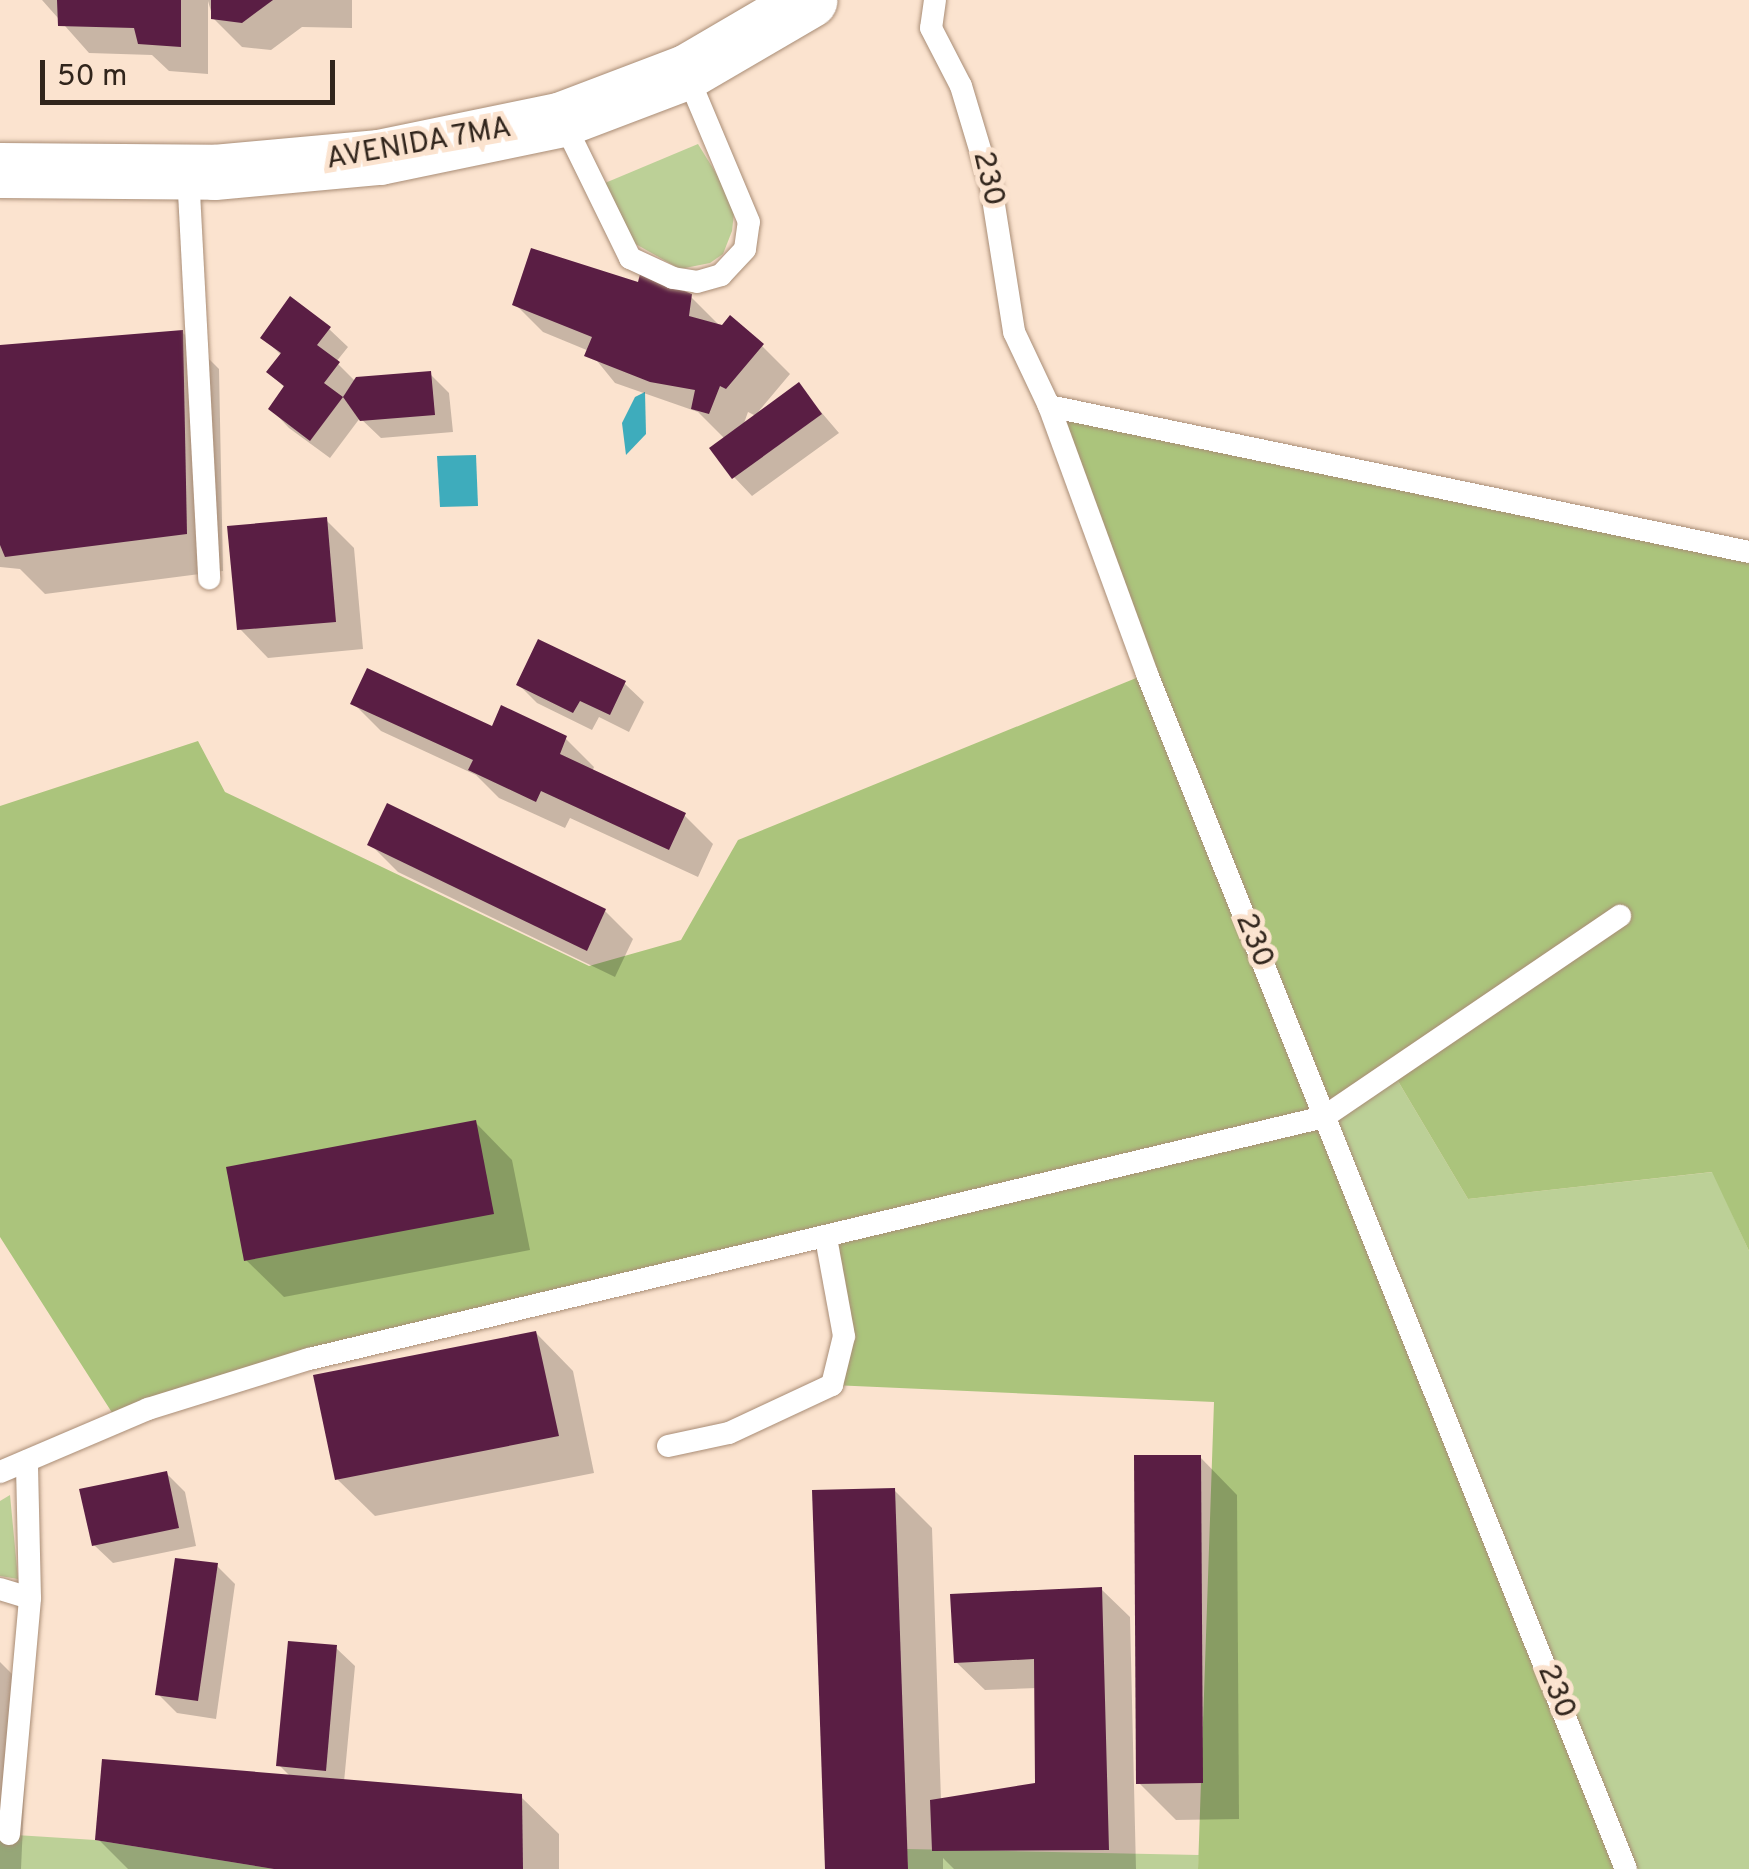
<!DOCTYPE html>
<html>
<head>
<meta charset="utf-8">
<style>
  body { margin:0 }
  #map { position:relative; width:1749px; height:1869px; overflow:hidden; background:#fbe3cf; font-family:Overpass,sans-serif }
  div>[style] { position:absolute }
  .green>* { inset:0; background:#bcd097 }
  .forest>* { inset:0; background:#abc47c }
  .water>* { inset:0; background:#3eacbc }
  .shadow>* { inset:0; background:#0003 }
  .building>* { inset:0; background:#5a1e44 }
  .roads { filter:drop-shadow(0 0 2px #a98d76) drop-shadow(0 0 2px #a98d76) }
  .lane>* { height:22px; margin:-11px; padding:0 11px; transform-origin:11px; border-radius:11px; background:#fff }
  .secondary>* { height:55px; margin:-27.5px; padding:0 27.5px; transform-origin:27.5px; border-radius:27.5px; background:#fff }
  span { translate:-50% -50%; white-space:nowrap; text-align:center; line-height:1.15; -webkit-text-stroke:10px #fbe3cf; paint-order:stroke }
  .street-label { font-size:30px; color:#31251c }
  .scale { position:absolute; left:40px; top:60px; width:295px; height:45px; box-sizing:border-box; border:5px solid #31251c; border-top:0; padding-left:12px; font-size:30px; line-height:35px; white-space:nowrap; color:#31251c; -webkit-text-stroke:8px #fbe3cf; paint-order:stroke }
</style>
</head>
<body>
<div id="map">
  <div class="green">
    <div style="clip-path:polygon(698px 144px,735px 204px,732px 231px,723px 254px,710px 263px,680px 269px,632px 242px,605px 183px)"></div>
    <div style="clip-path:polygon(1392px 1071px,1468px 1199px,1713px 1172px,1749px 1251px,1749px 1869px,1626px 1869px,1324px 1117px)"></div>
    <div style="clip-path:polygon(10px 1495px,18px 1579px,0 1576px,0 1501px)"></div>
    <div style="clip-path:polygon(0 1834px,95px 1840px,274px 1869px,0 1869px)"></div>
    <div style="clip-path:polygon(907px 1849px,1199px 1855px,1198px 1869px,908px 1869px)"></div>
  </div>
  <div class="forest">
    <div style="clip-path:polygon(1049px 406px,1749px 552px,1749px 1251px,1712px 1172px,1468px 1199px,1392px 1071px,1324px 1118px,1626px 1869px,1198px 1869px,1214px 1402px,832px 1385px,844px 1336px,826px 1239px,309px 1359px,118px 1422px,0 1237px,0 806px,198px 741px,225px 792px,589px 966px,681px 940px,738px 840px,1146px 674px)"></div>
  </div>
  <div class="water">
    <div style="clip-path:polygon(645px 392px,646px 434px,626px 455px,622px 423px,635px 397px)"></div>
    <div style="clip-path:polygon(476px 455px,478px 506px,440px 507px,437px 456px)"></div>
  </div>
  <div class="shadow">
    <div style="clip-path:polygon(42px 0,352px 0,352px 28px,302px 27px,271px 50px,242px 47px,213px 18px,208px 1px,208px 74px,169px 71px,152px 55px,89px 53px)"></div>
    <div style="clip-path:polygon(evenodd,640px 285px,690px 296px,719px 325px,762px 346px,790px 374px,758px 412px,798px 385px,839px 433px,752px 496px,734px 477px,725px 439px,698px 412px,615px 383px,589px 351px,543px 332px,515px 304px,640px 285px,748px 412px,756px 416px,743px 426px,748px 412px)"></div>
    <div style="clip-path:polygon(329px 329px,348px 347px,336px 362px,356px 382px,430px 374px,449px 393px,453px 432px,381px 438px,360px 418px,330px 458px,289px 428px,271px 409px,286px 389px,269px 372px,282px 356px,263px 337px)"></div>
    <div style="clip-path:polygon(182px 332px,219px 369px,223px 571px,45px 594px,20px 569px,0 567px,0 348px)"></div>
    <div style="clip-path:polygon(326px 520px,354px 548px,363px 649px,268px 658px,240px 629px)"></div>
    <div style="clip-path:polygon(539px 642px,625px 684px,644px 702px,629px 732px,599px 717px,592px 730px,537px 703px,519px 685px)"></div>
    <div style="clip-path:polygon(353px 703px,493px 729px,502px 709px,566px 739px,594px 767px,592px 772px,685px 816px,713px 844px,698px 877px,570px 818px,565px 828px,499px 798px,476px 775px,381px 731px)"></div>
    <div style="clip-path:polygon(370px 844px,605px 911px,633px 939px,615px 977px,398px 872px)"></div>
    <div style="clip-path:polygon(475px 1122px,512px 1160px,530px 1250px,284px 1297px,246px 1260px)"></div>
    <div style="clip-path:polygon(536px 1333px,573px 1371px,594px 1473px,375px 1516px,337px 1479px)"></div>
    <div style="clip-path:polygon(1200px 1457px,1237px 1495px,1239px 1819px,1176px 1820px,1139px 1783px)"></div>
    <div style="clip-path:polygon(166px 1473px,185px 1492px,196px 1546px,113px 1563px,94px 1545px)"></div>
    <div style="clip-path:polygon(894px 1490px,932px 1528px,941px 1800px,1037px 1785px,1037px 1688px,985px 1690px,956px 1662px,1101px 1589px,1130px 1617px,1136px 1869px,954px 1869px,943px 1858px,943px 1869px,827px 1869px)"></div>
    <div style="clip-path:polygon(217px 1566px,235px 1584px,216px 1719px,177px 1713px,158px 1694px)"></div>
    <div style="clip-path:polygon(336px 1648px,355px 1666px,344px 1782px,521px 1797px,559px 1834px,559px 1869px,128px 1869px,98px 1839px,292px 1778px,279px 1765px)"></div>
    <div style="clip-path:polygon(0 1662px,29px 1691px,21px 1869px,0 1869px)"></div>
  </div>
  <div class="building">
    <div style="clip-path:polygon(57px 0,181px 0,181px 47px,138px 44px,134px 28px,58px 26px)"></div>
    <div style="clip-path:polygon(211px 0,273px 0,242px 23px,211px 19px)"></div>
    <div style="clip-path:polygon(531px 248px,638px 282px,640px 274px,692px 294px,689px 316px,722px 325px,730px 315px,764px 344px,726px 389px,720px 386px,709px 414px,691px 409px,695px 390px,650px 382px,584px 356px,592px 337px,512px 305px)"></div>
    <div style="clip-path:polygon(290px 296px,331px 327px,317px 345px,340px 362px,324px 383px,343px 397px,310px 441px,268px 409px,284px 386px,266px 372px,281px 353px,260px 338px)"></div>
    <div style="clip-path:polygon(183px 330px,187px 534px,5px 557px,0 545px,0 345px)"></div>
    <div style="clip-path:polygon(431px 371px,435px 415px,360px 421px,343px 397px,356px 377px)"></div>
    <div style="clip-path:polygon(799px 382px,822px 414px,732px 479px,709px 448px)"></div>
    <div style="clip-path:polygon(327px 517px,336px 622px,237px 630px,227px 526px)"></div>
    <div style="clip-path:polygon(538px 639px,626px 681px,610px 715px,580px 701px,573px 713px,516px 685px)"></div>
    <div style="clip-path:polygon(367px 668px,492px 726px,501px 705px,567px 736px,560px 754px,686px 813px,669px 850px,541px 791px,536px 802px,468px 770px,473px 760px,350px 704px)"></div>
    <div style="clip-path:polygon(387px 803px,606px 909px,587px 951px,367px 845px)"></div>
    <div style="clip-path:polygon(476px 1120px,494px 1214px,244px 1261px,226px 1167px)"></div>
    <div style="clip-path:polygon(536px 1331px,559px 1436px,335px 1480px,313px 1375px)"></div>
    <div style="clip-path:polygon(1134px 1455px,1201px 1455px,1203px 1783px,1136px 1784px)"></div>
    <div style="clip-path:polygon(167px 1471px,179px 1528px,92px 1546px,79px 1489px)"></div>
    <div style="clip-path:polygon(895px 1488px,908px 1869px,825px 1869px,812px 1490px)"></div>
    <div style="clip-path:polygon(175px 1558px,218px 1563px,198px 1701px,155px 1695px)"></div>
    <div style="clip-path:polygon(1102px 1587px,1109px 1850px,932px 1851px,930px 1800px,1035px 1783px,1034px 1659px,954px 1663px,950px 1594px)"></div>
    <div style="clip-path:polygon(288px 1641px,337px 1645px,326px 1771px,276px 1766px)"></div>
    <div style="clip-path:polygon(102px 1759px,522px 1794px,523px 1869px,274px 1869px,95px 1840px)"></div>
  </div>
  <div class="roads">
    <div class="lane">
      <div style="left:935px;top:0;width:28px;rotate:98deg"></div>
      <div style="left:931px;top:28px;width:65px;rotate:62.7deg"></div>
      <div style="left:961px;top:86px;width:104px;rotate:73.3deg"></div>
      <div style="left:991px;top:186px;width:148px;rotate:81deg"></div>
      <div style="left:1014px;top:332px;width:82px;rotate:64.7deg"></div>
      <div style="left:1049px;top:406px;width:285px;rotate:69.9deg"></div>
      <div style="left:1147px;top:674px;width:1287px;rotate:68.16deg"></div>
      <div style="left:562px;top:119px;width:155px;rotate:63.9deg"></div>
      <div style="left:630px;top:258px;width:47px;rotate:24.9deg"></div>
      <div style="left:673px;top:278px;width:24px;rotate:9deg"></div>
      <div style="left:697px;top:282px;width:25px;rotate:-16deg"></div>
      <div style="left:721px;top:275px;width:35px;rotate:-47deg"></div>
      <div style="left:745px;top:249px;width:27px;rotate:-82deg"></div>
      <div style="left:749px;top:222px;width:163px;rotate:-112.8deg"></div>
      <div style="left:188px;top:173px;width:406px;rotate:87deg"></div>
      <div style="left:1049px;top:406px;width:715px;rotate:11.78deg"></div>
      <div style="left:668px;top:1446px;width:62px;rotate:-12deg"></div>
      <div style="left:729px;top:1433px;width:114px;rotate:-25deg"></div>
      <div style="left:832px;top:1385px;width:50px;rotate:-76.2deg"></div>
      <div style="left:844px;top:1336px;width:100px;rotate:-100.4deg"></div>
      <div style="left:0;top:1472px;width:161px;rotate:-23.1deg"></div>
      <div style="left:148px;top:1409px;width:169px;rotate:-17.3deg"></div>
      <div style="left:309px;top:1359px;width:1043px;rotate:-13.41deg"></div>
      <div style="left:1324px;top:1117px;width:358px;rotate:-34.2deg"></div>
      <div style="left:0;top:1589px;width:31px;rotate:17deg"></div>
      <div style="left:9px;top:1834px;width:237px;rotate:-84.9deg"></div>
      <div style="left:30px;top:1598px;width:137px;rotate:-91.3deg"></div>
    </div>
    <div class="secondary">
      <div style="left:0;top:170px;width:214px;rotate:0.5deg"></div>
      <div style="left:214px;top:172px;width:166px;rotate:-5.2deg"></div>
      <div style="left:379px;top:157px;width:187px;rotate:-11.7deg"></div>
      <div style="left:562px;top:119px;width:133px;rotate:-20.8deg"></div>
      <div style="left:686px;top:72px;width:143px;rotate:-30.3deg"></div>
    </div>
  </div>
  <div class="street-label">
    <span style="left:419px;top:145px;rotate:-10deg">AVENIDA 7MA</span>
    <span style="left:987px;top:179px;rotate:77deg">230</span>
    <span style="left:1253px;top:941px;rotate:68deg">230</span>
    <span style="left:1555px;top:1692px;rotate:68deg">230</span>
  </div>
  <div class="scale">50 m</div>
</div>
</body>
</html>
